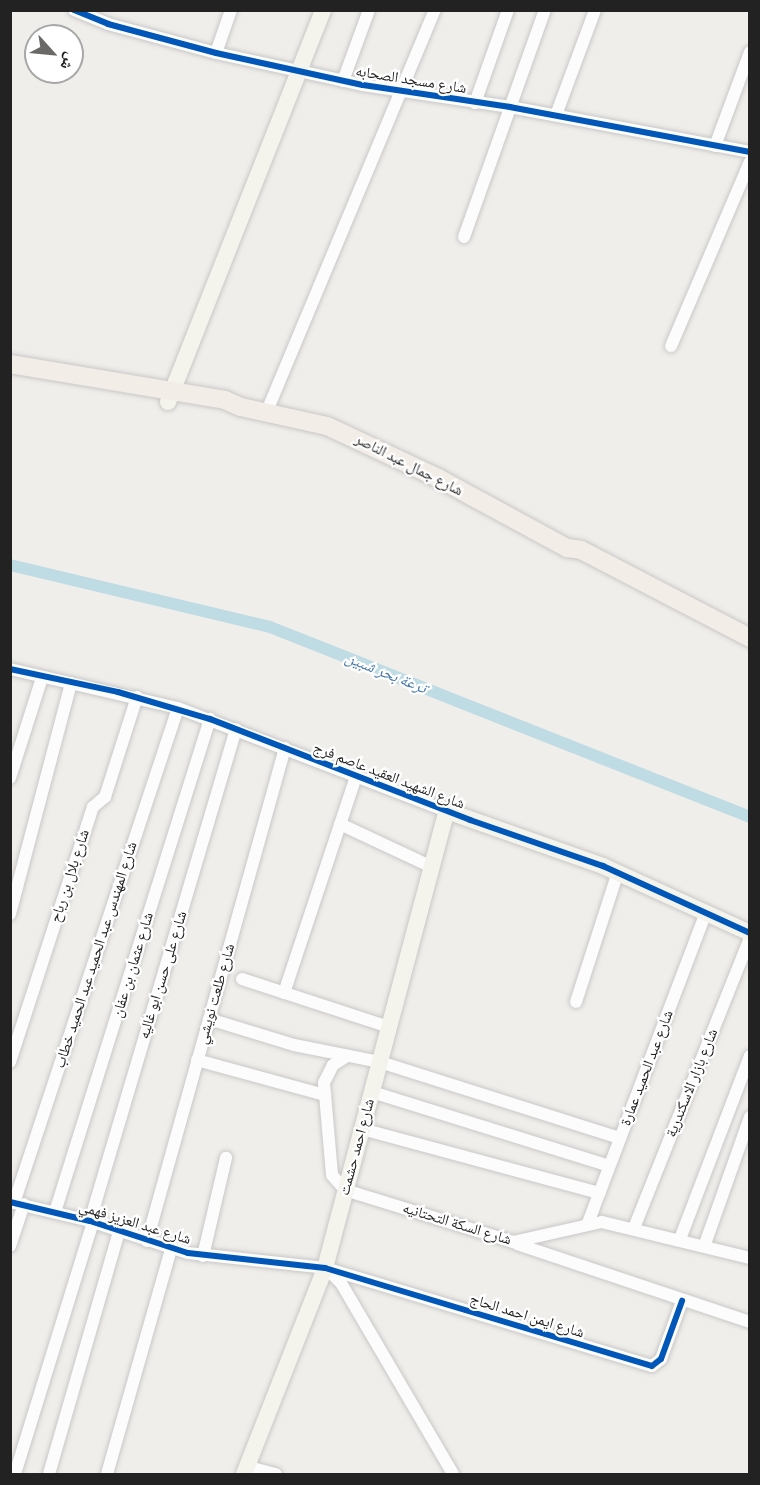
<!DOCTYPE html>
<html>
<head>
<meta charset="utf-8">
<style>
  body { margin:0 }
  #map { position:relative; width:760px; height:1485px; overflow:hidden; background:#f0eeeb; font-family:Signika,"Noto Naskh Arabic",sans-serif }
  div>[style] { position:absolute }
  .canal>* { height:12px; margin:-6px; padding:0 6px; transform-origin:6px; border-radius:6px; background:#bfdbe3 }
  .roads { filter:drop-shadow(0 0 2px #c9c8c7) drop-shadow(0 0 2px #c9c8c7) }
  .street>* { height:12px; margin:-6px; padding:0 6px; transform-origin:6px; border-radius:6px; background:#fdfcfc }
  .secondary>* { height:16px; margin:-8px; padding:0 8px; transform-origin:8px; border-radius:8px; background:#f4f4ed }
  .primary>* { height:18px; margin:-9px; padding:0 9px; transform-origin:9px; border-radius:9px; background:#f3ede7 }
  .cycleway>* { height:6px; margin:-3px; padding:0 3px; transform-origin:3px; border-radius:3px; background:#0057b8 }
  span { translate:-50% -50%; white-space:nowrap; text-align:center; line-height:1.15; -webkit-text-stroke:4.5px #fff; paint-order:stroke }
  .street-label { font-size:15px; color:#222 }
  .water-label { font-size:16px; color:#4a7aab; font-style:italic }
  .frame { position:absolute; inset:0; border:12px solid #222; pointer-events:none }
  .north { position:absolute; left:24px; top:24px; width:60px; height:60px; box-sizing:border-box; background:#fff; border:2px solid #a7a7a7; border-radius:50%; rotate:117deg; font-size:16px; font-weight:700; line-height:24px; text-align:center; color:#222 }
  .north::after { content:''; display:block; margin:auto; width:21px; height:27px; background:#6a6968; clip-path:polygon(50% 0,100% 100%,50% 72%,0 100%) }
</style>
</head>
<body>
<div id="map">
  <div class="canal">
    <div style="left:10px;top:565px;width:267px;rotate:13.4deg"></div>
    <div style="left:270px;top:627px;width:516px;rotate:21.6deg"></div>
  </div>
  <div class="roads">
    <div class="street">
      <div style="left:74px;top:10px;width:37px;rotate:22deg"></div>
      <div style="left:108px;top:24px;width:112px;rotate:15deg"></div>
      <div style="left:216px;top:53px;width:150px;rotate:12.3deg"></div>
      <div style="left:363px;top:85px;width:149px;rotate:8.5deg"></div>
      <div style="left:510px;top:107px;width:244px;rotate:10.6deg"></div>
      <div style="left:216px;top:53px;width:46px;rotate:-70.8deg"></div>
      <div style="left:343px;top:81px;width:76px;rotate:-69.9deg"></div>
      <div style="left:475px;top:103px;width:99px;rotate:-70.5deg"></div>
      <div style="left:556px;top:115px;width:112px;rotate:-69.6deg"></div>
      <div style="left:715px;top:146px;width:100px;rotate:-69.6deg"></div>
      <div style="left:464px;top:237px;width:241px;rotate:-70.4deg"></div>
      <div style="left:671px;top:346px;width:200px;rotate:-66.8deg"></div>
      <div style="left:267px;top:411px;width:435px;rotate:-67.3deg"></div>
      <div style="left:10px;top:669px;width:172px;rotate:13.1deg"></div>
      <div style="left:178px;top:708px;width:288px;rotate:21deg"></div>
      <div style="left:10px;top:778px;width:105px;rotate:-72.3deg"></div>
      <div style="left:340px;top:824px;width:102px;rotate:25.1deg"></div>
      <div style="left:10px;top:914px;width:239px;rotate:-75.2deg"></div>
      <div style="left:242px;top:979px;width:155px;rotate:18.1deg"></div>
      <div style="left:284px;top:993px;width:229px;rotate:-71.6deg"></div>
      <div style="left:576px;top:1002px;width:137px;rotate:-72.1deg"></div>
      <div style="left:209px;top:1019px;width:89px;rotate:17deg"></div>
      <div style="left:294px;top:1045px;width:88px;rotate:11.2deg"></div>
      <div style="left:380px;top:1062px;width:252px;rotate:17.6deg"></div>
      <div style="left:347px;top:1056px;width:17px;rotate:147deg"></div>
      <div style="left:333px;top:1065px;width:20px;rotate:117deg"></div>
      <div style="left:324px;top:1083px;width:92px;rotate:85deg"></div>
      <div style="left:332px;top:1175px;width:20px;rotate:49deg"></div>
      <div style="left:345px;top:1190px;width:176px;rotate:17.2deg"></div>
      <div style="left:513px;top:1242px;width:91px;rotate:-12.7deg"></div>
      <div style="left:602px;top:1222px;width:152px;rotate:13.7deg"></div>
      <div style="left:197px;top:1060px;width:133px;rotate:15.3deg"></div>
      <div style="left:10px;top:1062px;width:268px;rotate:-72deg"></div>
      <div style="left:93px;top:807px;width:16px;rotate:-40deg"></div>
      <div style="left:105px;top:797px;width:105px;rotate:-72.3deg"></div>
      <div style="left:372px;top:1092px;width:248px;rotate:17.3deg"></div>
      <div style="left:362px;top:1129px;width:246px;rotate:15.1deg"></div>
      <div style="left:10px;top:1202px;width:82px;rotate:13.4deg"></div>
      <div style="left:90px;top:1221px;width:103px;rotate:18.1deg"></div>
      <div style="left:188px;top:1253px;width:138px;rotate:6.2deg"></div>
      <div style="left:325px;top:1268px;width:341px;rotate:16.7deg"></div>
      <div style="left:652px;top:1366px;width:11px;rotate:-38deg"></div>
      <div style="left:661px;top:1359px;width:62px;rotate:-70.1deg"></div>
      <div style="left:14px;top:1203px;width:521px;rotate:-71.67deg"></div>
      <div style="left:55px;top:1212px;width:517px;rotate:-72.55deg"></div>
      <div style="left:90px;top:1221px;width:513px;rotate:-73.47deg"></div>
      <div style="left:588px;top:1223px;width:332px;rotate:-69.2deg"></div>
      <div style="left:634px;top:1228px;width:312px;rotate:-68.2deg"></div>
      <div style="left:680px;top:1239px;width:196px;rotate:-69.1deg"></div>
      <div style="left:147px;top:1241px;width:512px;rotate:-74.36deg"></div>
      <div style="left:517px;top:1244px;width:246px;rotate:18.5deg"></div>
      <div style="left:705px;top:1244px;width:135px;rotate:-70.5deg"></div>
      <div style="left:10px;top:1246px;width:44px;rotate:-71.6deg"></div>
      <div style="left:203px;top:1256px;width:101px;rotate:-76.8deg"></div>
      <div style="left:328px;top:1270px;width:18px;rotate:45deg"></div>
      <div style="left:341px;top:1283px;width:221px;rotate:59.6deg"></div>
      <div style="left:249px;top:1467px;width:28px;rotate:15deg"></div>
      <div style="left:15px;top:1474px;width:264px;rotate:-72.8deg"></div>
      <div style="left:49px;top:1474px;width:253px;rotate:-73.9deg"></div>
      <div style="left:107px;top:1474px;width:234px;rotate:-74.1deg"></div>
    </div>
    <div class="secondary">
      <div style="left:168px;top:402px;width:422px;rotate:-68.4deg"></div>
      <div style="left:244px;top:1474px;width:221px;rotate:-68.5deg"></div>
      <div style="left:325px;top:1268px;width:473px;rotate:-75.1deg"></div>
      <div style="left:447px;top:811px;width:165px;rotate:19.4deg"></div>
      <div style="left:603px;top:866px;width:162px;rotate:24.5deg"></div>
    </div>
    <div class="primary">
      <div style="left:10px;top:364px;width:218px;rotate:9.5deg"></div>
      <div style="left:225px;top:400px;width:17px;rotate:24deg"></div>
      <div style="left:241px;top:407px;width:88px;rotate:12.5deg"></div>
      <div style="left:327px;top:426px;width:123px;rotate:25.1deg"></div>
      <div style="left:438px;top:478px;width:147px;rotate:28.5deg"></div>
      <div style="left:567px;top:548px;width:14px;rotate:8deg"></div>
      <div style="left:581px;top:550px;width:191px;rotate:27.5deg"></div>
    </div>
  </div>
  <div class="cycleway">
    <div style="left:74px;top:10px;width:37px;rotate:22deg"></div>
    <div style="left:108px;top:24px;width:112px;rotate:15deg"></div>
    <div style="left:216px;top:53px;width:150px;rotate:12.3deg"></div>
    <div style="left:363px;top:85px;width:149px;rotate:8.5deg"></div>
    <div style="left:510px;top:107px;width:244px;rotate:10.6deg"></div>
    <div style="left:10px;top:669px;width:110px;rotate:12deg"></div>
    <div style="left:118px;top:692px;width:96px;rotate:16.4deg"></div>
    <div style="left:210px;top:719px;width:279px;rotate:21.2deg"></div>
    <div style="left:470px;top:820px;width:141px;rotate:19.1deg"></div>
    <div style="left:603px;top:866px;width:162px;rotate:24.5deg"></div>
    <div style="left:10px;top:1202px;width:82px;rotate:13.4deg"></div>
    <div style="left:90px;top:1221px;width:103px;rotate:18.1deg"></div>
    <div style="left:188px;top:1253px;width:138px;rotate:6.2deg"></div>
    <div style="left:325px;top:1268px;width:341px;rotate:16.7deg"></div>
    <div style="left:652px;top:1366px;width:11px;rotate:-38deg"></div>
    <div style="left:661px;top:1359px;width:62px;rotate:-70.1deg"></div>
  </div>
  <div class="street-label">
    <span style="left:411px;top:80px;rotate:9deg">شارع مسجد الصحابه</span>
    <span style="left:409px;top:465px;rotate:27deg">شارع جمال عبد الناصر</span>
    <span style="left:389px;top:776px;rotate:21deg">شارع الشهيد العقيد عاصم فرج</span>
    <span style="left:70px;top:876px;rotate:-72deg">شارع بلال بن رباح</span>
    <span style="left:96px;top:955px;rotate:-72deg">شارع المهندس عبد الحميد عبد الحميد خطاب</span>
    <span style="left:133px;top:965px;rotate:-73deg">شارع عثمان بن عفان</span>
    <span style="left:163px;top:975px;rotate:-73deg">شارع على حسن ابو غاليه</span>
    <span style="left:216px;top:994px;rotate:-74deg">شارع طلعت نويشي</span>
    <span style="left:647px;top:1068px;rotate:-69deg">شارع عبد الحميد عمارة</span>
    <span style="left:692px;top:1083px;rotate:-68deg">شارع بازار الاسكندرية</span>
    <span style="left:357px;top:1147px;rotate:-75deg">شارع احمد حشمت</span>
    <span style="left:135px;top:1223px;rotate:17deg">شارع عبد العزيز فهمي</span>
    <span style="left:457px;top:1224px;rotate:17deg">شارع السكة التحتانيه</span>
    <span style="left:527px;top:1316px;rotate:17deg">شارع ايمن احمد الحاج</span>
  </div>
  <div class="water-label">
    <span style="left:386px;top:673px;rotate:22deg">ترعة بحر شبين</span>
  </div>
  <div class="frame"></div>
  <div class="north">ش</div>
</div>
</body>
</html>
